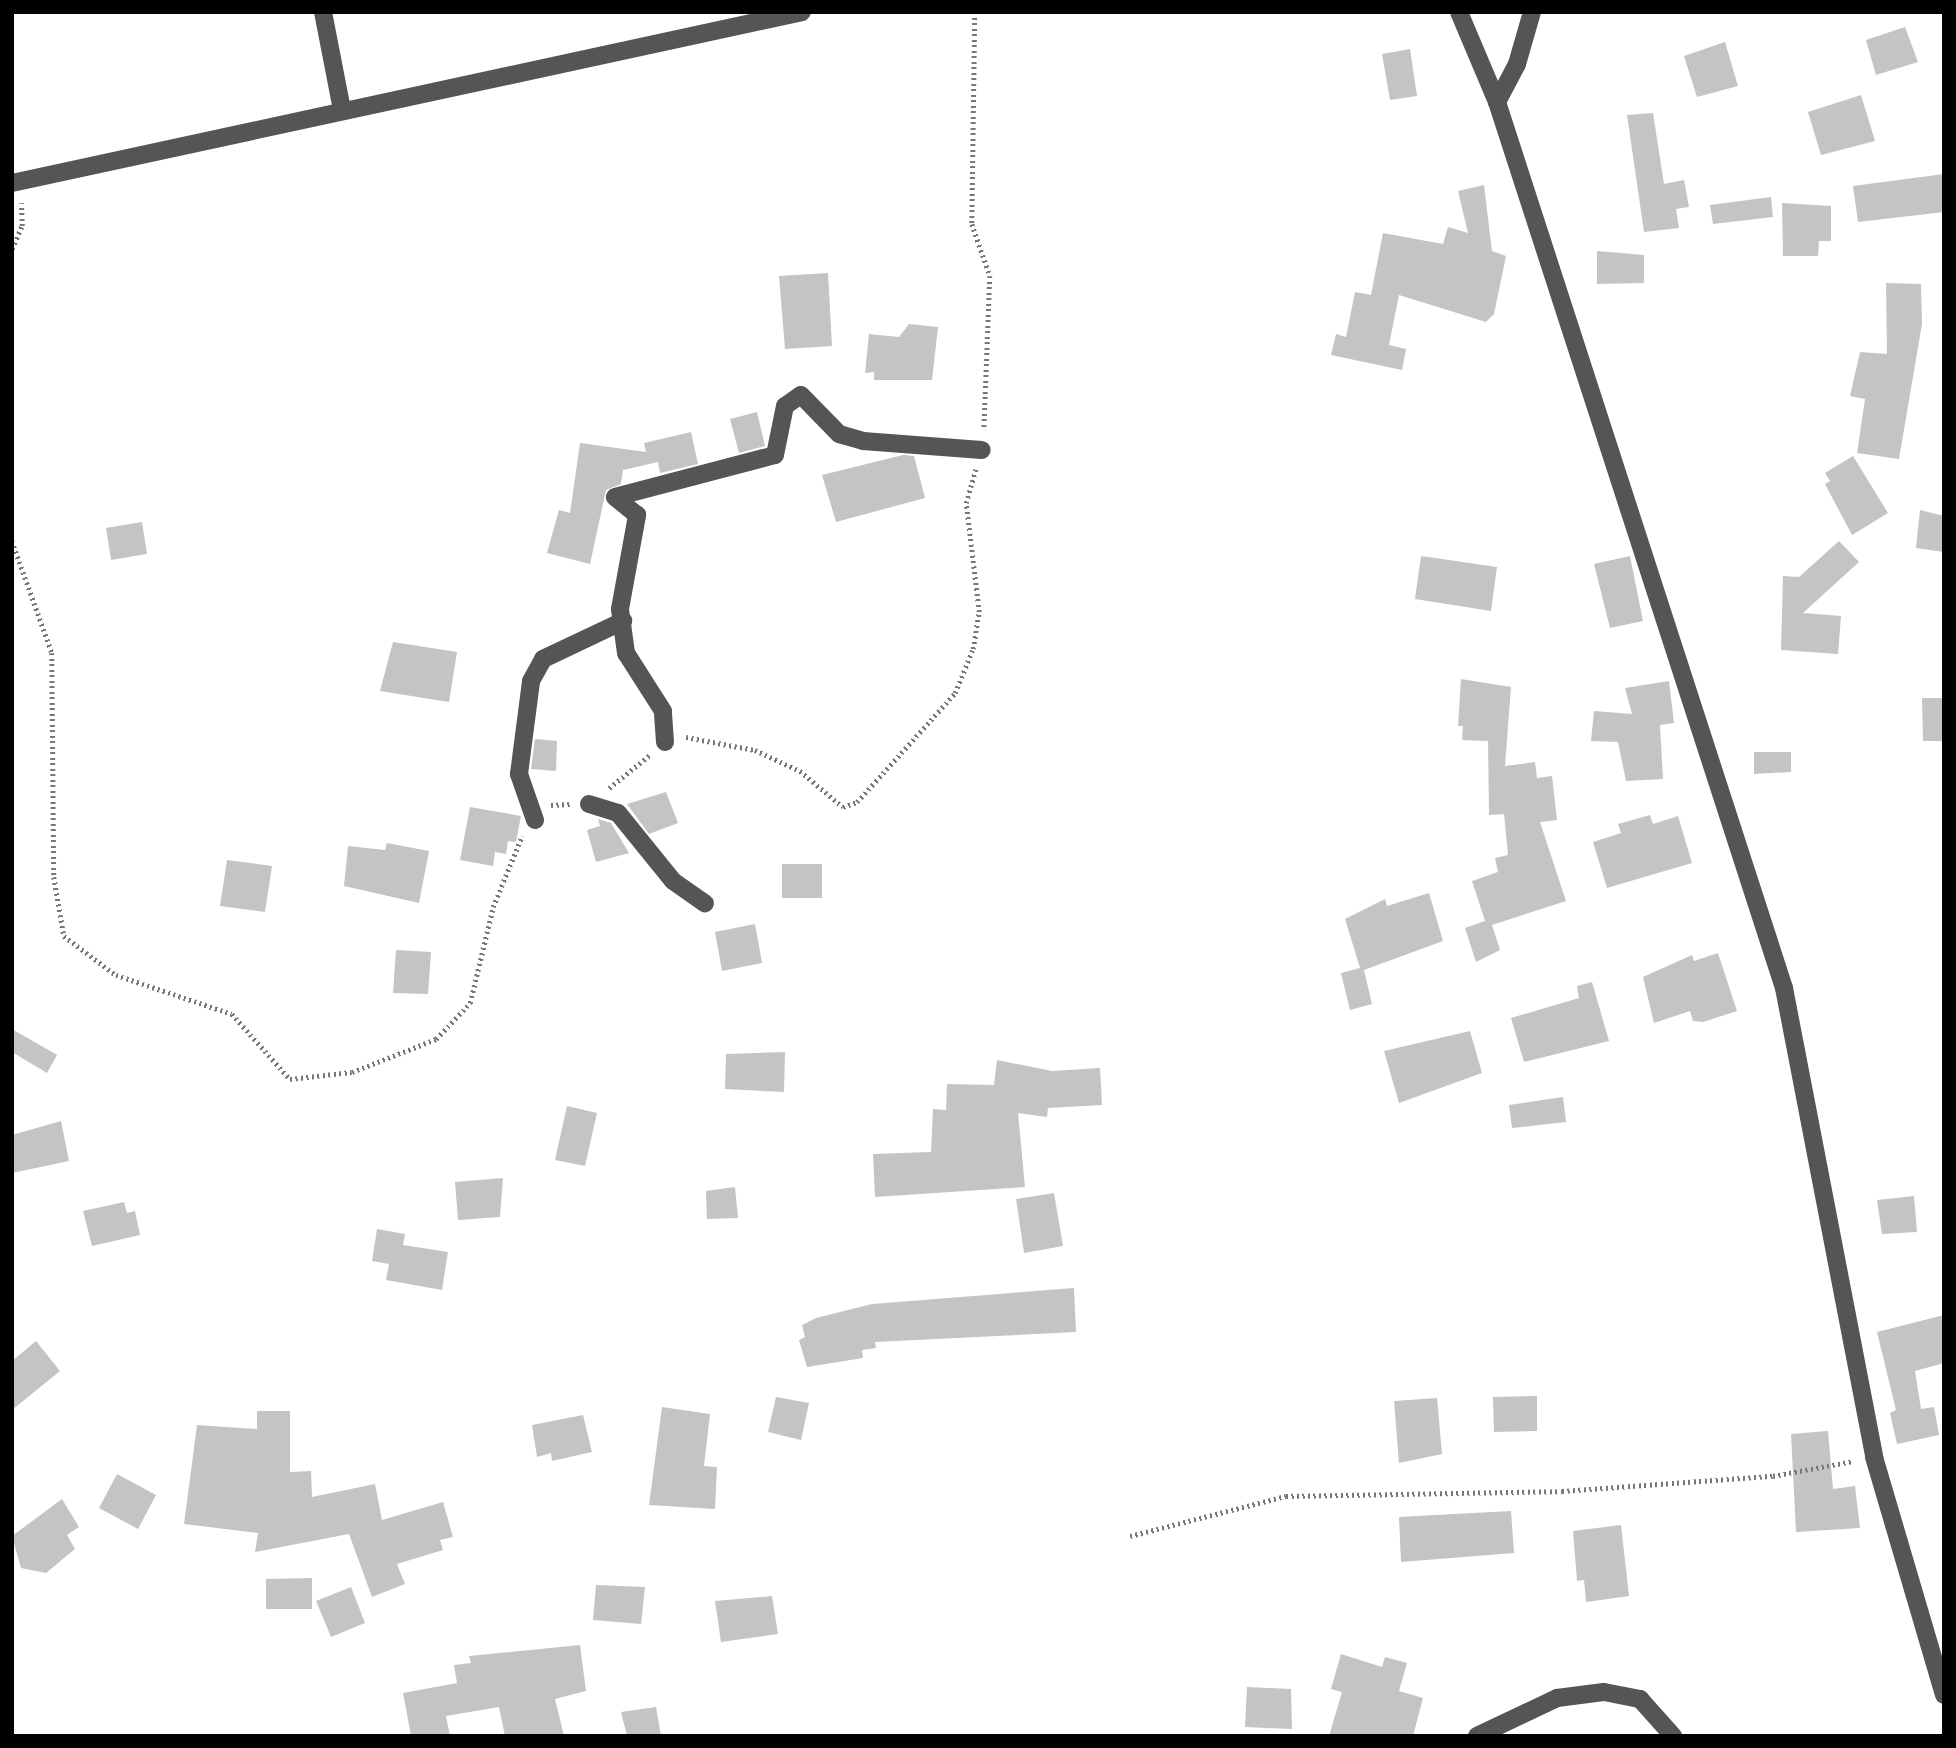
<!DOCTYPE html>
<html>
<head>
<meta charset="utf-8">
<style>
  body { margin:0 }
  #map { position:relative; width:1956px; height:1748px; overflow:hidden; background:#fff; font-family:Rubik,sans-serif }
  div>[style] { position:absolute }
  .building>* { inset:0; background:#c4c4c4 }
  .path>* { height:4.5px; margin-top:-2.25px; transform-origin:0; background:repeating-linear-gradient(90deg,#777 0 2px,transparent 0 5.5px) }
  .minor>* { height:18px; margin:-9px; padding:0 9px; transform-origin:9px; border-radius:9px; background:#555 }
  span { translate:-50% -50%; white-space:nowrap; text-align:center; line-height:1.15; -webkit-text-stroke:5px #fff; paint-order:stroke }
  .frame { position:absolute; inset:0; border:14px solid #000; pointer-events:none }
</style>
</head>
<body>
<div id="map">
  <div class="building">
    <div style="clip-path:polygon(1905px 27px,1918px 62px,1876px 75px,1866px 40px)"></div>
    <div style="clip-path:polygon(1725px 42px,1738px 86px,1697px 97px,1684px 56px)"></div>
    <div style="clip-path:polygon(1410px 49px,1417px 96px,1390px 100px,1382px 54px)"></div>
    <div style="clip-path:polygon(1861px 95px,1875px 141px,1821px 155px,1808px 112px)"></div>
    <div style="clip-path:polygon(1653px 113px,1664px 184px,1684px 180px,1689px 207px,1676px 209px,1679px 228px,1644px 232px,1627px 115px)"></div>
    <div style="clip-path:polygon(1944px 174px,1944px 212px,1858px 222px,1853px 186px)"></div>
    <div style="clip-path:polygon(1484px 185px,1492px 251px,1506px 256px,1494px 314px,1486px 322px,1399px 295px,1389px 345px,1406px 349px,1402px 370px,1331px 355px,1336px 334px,1346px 337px,1355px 292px,1371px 295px,1383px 233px,1443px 244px,1448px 227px,1468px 233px,1458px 191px)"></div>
    <div style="clip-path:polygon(1771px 197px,1773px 217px,1713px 224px,1710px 205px)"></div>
    <div style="clip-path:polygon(1782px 203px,1831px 206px,1831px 241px,1819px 241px,1818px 256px,1783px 256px)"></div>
    <div style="clip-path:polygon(1597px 251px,1644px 255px,1644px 283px,1597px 284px)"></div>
    <div style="clip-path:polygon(828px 273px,832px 346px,785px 349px,779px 276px)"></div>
    <div style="clip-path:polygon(1886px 283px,1921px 284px,1922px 324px,1899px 459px,1857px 453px,1865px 399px,1850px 396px,1860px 352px,1887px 354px)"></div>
    <div style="clip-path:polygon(909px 324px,938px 327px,932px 380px,874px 380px,874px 372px,865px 373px,869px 334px,899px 337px)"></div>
    <div style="clip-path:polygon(757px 412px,765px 446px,739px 453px,730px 419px)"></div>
    <div style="clip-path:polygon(691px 432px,698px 464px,660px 473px,658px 462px,623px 470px,621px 484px,606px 490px,590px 564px,547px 553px,559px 510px,570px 513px,580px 443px,646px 452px,644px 443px)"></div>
    <div style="clip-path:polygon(903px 455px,914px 456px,925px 498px,836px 522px,822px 475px)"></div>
    <div style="clip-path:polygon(1853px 456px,1888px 513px,1852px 535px,1825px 484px,1830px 481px,1825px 473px)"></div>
    <div style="clip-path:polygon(1920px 510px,1944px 516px,1944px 552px,1916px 548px)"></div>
    <div style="clip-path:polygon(142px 522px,147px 554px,111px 560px,106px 528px)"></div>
    <div style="clip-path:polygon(1839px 541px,1859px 562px,1803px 613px,1841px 616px,1838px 654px,1781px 650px,1783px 576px,1799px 577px)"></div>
    <div style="clip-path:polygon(1421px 556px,1497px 567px,1491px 611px,1415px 599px)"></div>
    <div style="clip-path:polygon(1630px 556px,1643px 621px,1610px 628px,1594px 564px)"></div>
    <div style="clip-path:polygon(393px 642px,457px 652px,449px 702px,380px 691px)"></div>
    <div style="clip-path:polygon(1461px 679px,1511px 687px,1505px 766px,1535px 762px,1537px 778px,1552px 776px,1557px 820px,1540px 822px,1566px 901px,1492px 925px,1500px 950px,1476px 962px,1465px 928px,1485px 921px,1472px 881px,1498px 872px,1495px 858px,1508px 855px,1504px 814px,1489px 815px,1488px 741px,1462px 740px,1463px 726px,1458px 726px)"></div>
    <div style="clip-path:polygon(1669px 681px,1674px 723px,1660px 725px,1663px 779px,1626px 781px,1618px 742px,1591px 741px,1594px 711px,1632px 714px,1625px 688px)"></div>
    <div style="clip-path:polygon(1922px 698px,1944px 698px,1944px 741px,1923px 741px)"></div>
    <div style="clip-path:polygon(535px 739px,557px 741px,556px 771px,531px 769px)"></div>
    <div style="clip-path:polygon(1754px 752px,1791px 752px,1791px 772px,1754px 774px)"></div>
    <div style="clip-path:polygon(666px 792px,678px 823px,649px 834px,627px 804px)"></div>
    <div style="clip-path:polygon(470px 807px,521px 816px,516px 842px,508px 841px,506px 854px,495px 852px,493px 866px,460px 860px)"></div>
    <div style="clip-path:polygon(1650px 815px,1653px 824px,1678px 816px,1692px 863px,1607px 888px,1593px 842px,1621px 833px,1618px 824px)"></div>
    <div style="clip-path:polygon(598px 819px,611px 823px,629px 853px,596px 862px,587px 830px,600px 826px)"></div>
    <div style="clip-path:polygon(387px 843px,429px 851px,419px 903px,344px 886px,348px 846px,385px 850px)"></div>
    <div style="clip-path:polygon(227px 860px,272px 866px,265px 912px,220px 906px)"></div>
    <div style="clip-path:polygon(782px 864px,822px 864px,822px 898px,782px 898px)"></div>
    <div style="clip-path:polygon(1429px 893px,1443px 941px,1364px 970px,1372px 1004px,1350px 1010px,1341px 973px,1360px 968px,1345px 919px,1385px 899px,1387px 906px)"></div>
    <div style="clip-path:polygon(755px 924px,762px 963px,722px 971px,715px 932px)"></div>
    <div style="clip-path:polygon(396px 950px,431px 952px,428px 994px,393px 993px)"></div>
    <div style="clip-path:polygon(1718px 953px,1737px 1011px,1703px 1022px,1693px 1021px,1690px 1011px,1654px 1023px,1643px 977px,1692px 955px,1694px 961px)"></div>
    <div style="clip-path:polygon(1592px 982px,1609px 1041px,1524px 1062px,1511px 1018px,1579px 998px,1577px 986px)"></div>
    <div style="clip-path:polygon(12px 1029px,57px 1055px,47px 1073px,12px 1052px)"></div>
    <div style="clip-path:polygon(1470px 1031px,1482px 1073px,1399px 1103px,1384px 1051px)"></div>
    <div style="clip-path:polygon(785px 1052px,784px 1092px,725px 1089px,726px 1054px)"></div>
    <div style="clip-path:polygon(997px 1060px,1052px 1071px,1100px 1068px,1102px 1105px,1048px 1108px,1047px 1117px,1018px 1113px,1025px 1187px,875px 1197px,873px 1154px,931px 1152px,933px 1109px,946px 1110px,947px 1084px,994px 1085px)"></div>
    <div style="clip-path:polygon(1563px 1097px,1566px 1122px,1512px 1128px,1509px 1105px)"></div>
    <div style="clip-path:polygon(567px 1106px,597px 1113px,585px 1166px,555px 1160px)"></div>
    <div style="clip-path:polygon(61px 1121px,69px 1161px,12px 1173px,12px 1135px)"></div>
    <div style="clip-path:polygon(503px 1178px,500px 1217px,458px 1220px,455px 1182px)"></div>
    <div style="clip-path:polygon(735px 1187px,738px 1218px,707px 1219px,706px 1191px)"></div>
    <div style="clip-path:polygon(1054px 1193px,1063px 1246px,1024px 1253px,1016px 1199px)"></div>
    <div style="clip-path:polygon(1914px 1196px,1917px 1232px,1882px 1234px,1877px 1200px)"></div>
    <div style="clip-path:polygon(124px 1202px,127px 1213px,135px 1211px,140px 1235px,92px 1246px,83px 1211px)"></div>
    <div style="clip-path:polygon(377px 1229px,405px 1234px,403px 1245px,448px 1252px,442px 1290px,386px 1280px,389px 1264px,372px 1261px)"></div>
    <div style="clip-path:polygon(1074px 1288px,1076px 1332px,875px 1342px,876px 1348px,862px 1350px,863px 1358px,807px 1367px,799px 1340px,805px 1337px,802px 1325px,816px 1318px,872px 1304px)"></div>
    <div style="clip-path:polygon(1944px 1315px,1944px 1363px,1915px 1371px,1921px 1409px,1934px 1407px,1939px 1435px,1897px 1444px,1890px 1413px,1896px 1410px,1877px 1332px)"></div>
    <div style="clip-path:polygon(36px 1341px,60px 1371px,12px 1410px,12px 1361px)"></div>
    <div style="clip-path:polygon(1537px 1396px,1537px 1431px,1494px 1432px,1493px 1397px)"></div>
    <div style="clip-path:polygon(776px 1397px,809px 1403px,801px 1440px,768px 1432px)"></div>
    <div style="clip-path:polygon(1437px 1398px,1442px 1454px,1399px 1463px,1394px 1401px)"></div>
    <div style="clip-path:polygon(662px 1407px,710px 1414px,704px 1466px,717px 1467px,715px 1509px,649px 1505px)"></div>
    <div style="clip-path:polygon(257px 1411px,290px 1411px,290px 1472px,311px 1471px,312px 1497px,375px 1484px,382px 1520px,443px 1502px,453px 1537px,440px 1540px,443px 1550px,397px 1564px,405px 1584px,372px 1597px,349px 1534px,255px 1552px,258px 1533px,184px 1524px,197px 1425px,257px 1429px)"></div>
    <div style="clip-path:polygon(583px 1415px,592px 1452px,552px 1461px,551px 1453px,537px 1457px,532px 1425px)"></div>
    <div style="clip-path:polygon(1828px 1431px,1833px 1489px,1855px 1486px,1860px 1528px,1796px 1532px,1791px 1434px)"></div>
    <div style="clip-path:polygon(117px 1474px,156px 1495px,138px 1529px,99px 1508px)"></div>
    <div style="clip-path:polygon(62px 1499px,79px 1527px,67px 1535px,75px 1549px,46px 1573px,21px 1568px,12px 1536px)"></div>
    <div style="clip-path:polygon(1511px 1511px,1514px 1553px,1401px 1562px,1399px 1517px)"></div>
    <div style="clip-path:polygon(1621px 1525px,1629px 1596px,1586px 1602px,1584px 1580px,1577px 1581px,1573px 1531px)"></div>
    <div style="clip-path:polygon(312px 1578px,312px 1609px,266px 1609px,266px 1579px)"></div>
    <div style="clip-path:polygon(596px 1585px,645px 1587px,641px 1624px,593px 1620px)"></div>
    <div style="clip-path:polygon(351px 1587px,365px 1623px,331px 1637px,316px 1601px)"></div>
    <div style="clip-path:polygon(772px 1596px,778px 1634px,721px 1642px,715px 1601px)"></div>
    <div style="clip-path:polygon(580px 1645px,586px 1691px,555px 1699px,564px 1736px,505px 1736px,499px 1707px,446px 1716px,450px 1736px,411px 1736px,403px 1693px,457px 1683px,454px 1665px,471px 1663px,469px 1656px)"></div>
    <div style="clip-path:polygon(1341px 1654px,1382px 1667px,1385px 1657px,1407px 1663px,1399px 1691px,1423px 1698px,1413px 1736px,1329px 1736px,1342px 1692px,1331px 1689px)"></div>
    <div style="clip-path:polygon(1247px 1687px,1291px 1689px,1292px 1729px,1245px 1727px)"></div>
    <div style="clip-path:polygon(656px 1707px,661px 1736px,627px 1736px,621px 1712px)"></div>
  </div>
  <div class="path">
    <div style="left:975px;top:12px;width:212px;rotate:90.8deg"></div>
    <div style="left:972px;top:224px;width:55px;rotate:70.9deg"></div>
    <div style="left:990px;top:276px;width:154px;rotate:92.2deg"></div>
    <div style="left:12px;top:249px;width:25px;rotate:-67deg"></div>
    <div style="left:22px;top:226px;width:23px;rotate:-92deg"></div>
    <div style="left:12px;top:541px;width:119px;rotate:70.3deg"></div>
    <div style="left:52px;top:653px;width:224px;rotate:89.5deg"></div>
    <div style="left:54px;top:877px;width:60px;rotate:80.4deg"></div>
    <div style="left:64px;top:936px;width:65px;rotate:36.9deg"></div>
    <div style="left:116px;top:975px;width:122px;rotate:18.6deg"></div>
    <div style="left:232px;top:1014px;width:87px;rotate:48.3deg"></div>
    <div style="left:290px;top:1079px;width:62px;rotate:-6.4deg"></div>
    <div style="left:352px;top:1072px;width:90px;rotate:-21.4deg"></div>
    <div style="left:436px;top:1039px;width:50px;rotate:-46.6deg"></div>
    <div style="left:470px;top:1003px;width:99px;rotate:-76.5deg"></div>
    <div style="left:493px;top:907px;width:77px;rotate:-67.8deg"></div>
    <div style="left:686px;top:737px;width:70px;rotate:10.7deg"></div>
    <div style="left:755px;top:750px;width:50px;rotate:25deg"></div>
    <div style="left:800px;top:771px;width:56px;rotate:39.9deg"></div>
    <div style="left:843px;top:807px;width:15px;rotate:-20deg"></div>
    <div style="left:857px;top:802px;width:147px;rotate:-48deg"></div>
    <div style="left:955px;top:693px;width:48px;rotate:-67.8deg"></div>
    <div style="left:973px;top:649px;width:37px;rotate:-81deg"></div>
    <div style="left:979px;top:612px;width:110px;rotate:-96.8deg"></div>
    <div style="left:966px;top:503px;width:35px;rotate:-74deg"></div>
    <div style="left:609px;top:788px;width:54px;rotate:-39deg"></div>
    <div style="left:551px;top:805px;width:19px;rotate:-3deg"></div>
    <div style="left:1130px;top:1536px;width:161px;rotate:-14.4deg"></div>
    <div style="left:1286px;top:1496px;width:276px;rotate:-1deg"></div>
    <div style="left:1562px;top:1491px;width:212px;rotate:-4.1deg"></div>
    <div style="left:1773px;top:1476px;width:81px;rotate:-10.6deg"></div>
  </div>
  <div class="minor">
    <div style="left:323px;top:12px;width:100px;rotate:79deg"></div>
    <div style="left:1459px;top:12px;width:98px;rotate:67.1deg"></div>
    <div style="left:1497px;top:102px;width:931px;rotate:72.05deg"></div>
    <div style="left:1784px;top:988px;width:478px;rotate:79.1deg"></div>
    <div style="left:1874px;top:1457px;width:248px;rotate:73.6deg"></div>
    <div style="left:1497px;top:102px;width:43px;rotate:-62.2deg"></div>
    <div style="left:1517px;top:64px;width:54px;rotate:-73.9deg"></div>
    <div style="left:12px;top:183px;width:808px;rotate:-12.21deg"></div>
    <div style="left:665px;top:742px;width:31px;rotate:-94deg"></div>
    <div style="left:663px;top:711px;width:69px;rotate:-122.5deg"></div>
    <div style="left:626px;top:653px;width:44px;rotate:-97.8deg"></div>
    <div style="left:620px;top:609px;width:96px;rotate:-79.7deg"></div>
    <div style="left:637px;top:515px;width:28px;rotate:-141deg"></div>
    <div style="left:615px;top:497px;width:165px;rotate:-14.7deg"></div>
    <div style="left:775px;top:455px;width:50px;rotate:-78.5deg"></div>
    <div style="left:785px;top:406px;width:19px;rotate:-35deg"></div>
    <div style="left:801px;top:395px;width:54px;rotate:45.7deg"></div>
    <div style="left:839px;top:434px;width:25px;rotate:16deg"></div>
    <div style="left:863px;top:441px;width:119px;rotate:4.3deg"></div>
    <div style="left:589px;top:804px;width:30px;rotate:17deg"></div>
    <div style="left:618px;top:813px;width:87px;rotate:51deg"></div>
    <div style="left:673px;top:881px;width:39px;rotate:35deg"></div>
    <div style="left:535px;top:820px;width:49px;rotate:-109.2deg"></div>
    <div style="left:519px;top:774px;width:94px;rotate:-82.6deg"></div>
    <div style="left:531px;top:681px;width:25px;rotate:-61deg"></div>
    <div style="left:543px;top:659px;width:89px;rotate:-25.4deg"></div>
    <div style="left:1477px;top:1736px;width:89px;rotate:-25.4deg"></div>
    <div style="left:1557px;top:1698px;width:47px;rotate:-7.3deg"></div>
    <div style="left:1604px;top:1692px;width:37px;rotate:11deg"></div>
    <div style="left:1640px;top:1699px;width:50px;rotate:48.3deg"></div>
  </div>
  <div class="frame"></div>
</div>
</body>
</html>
